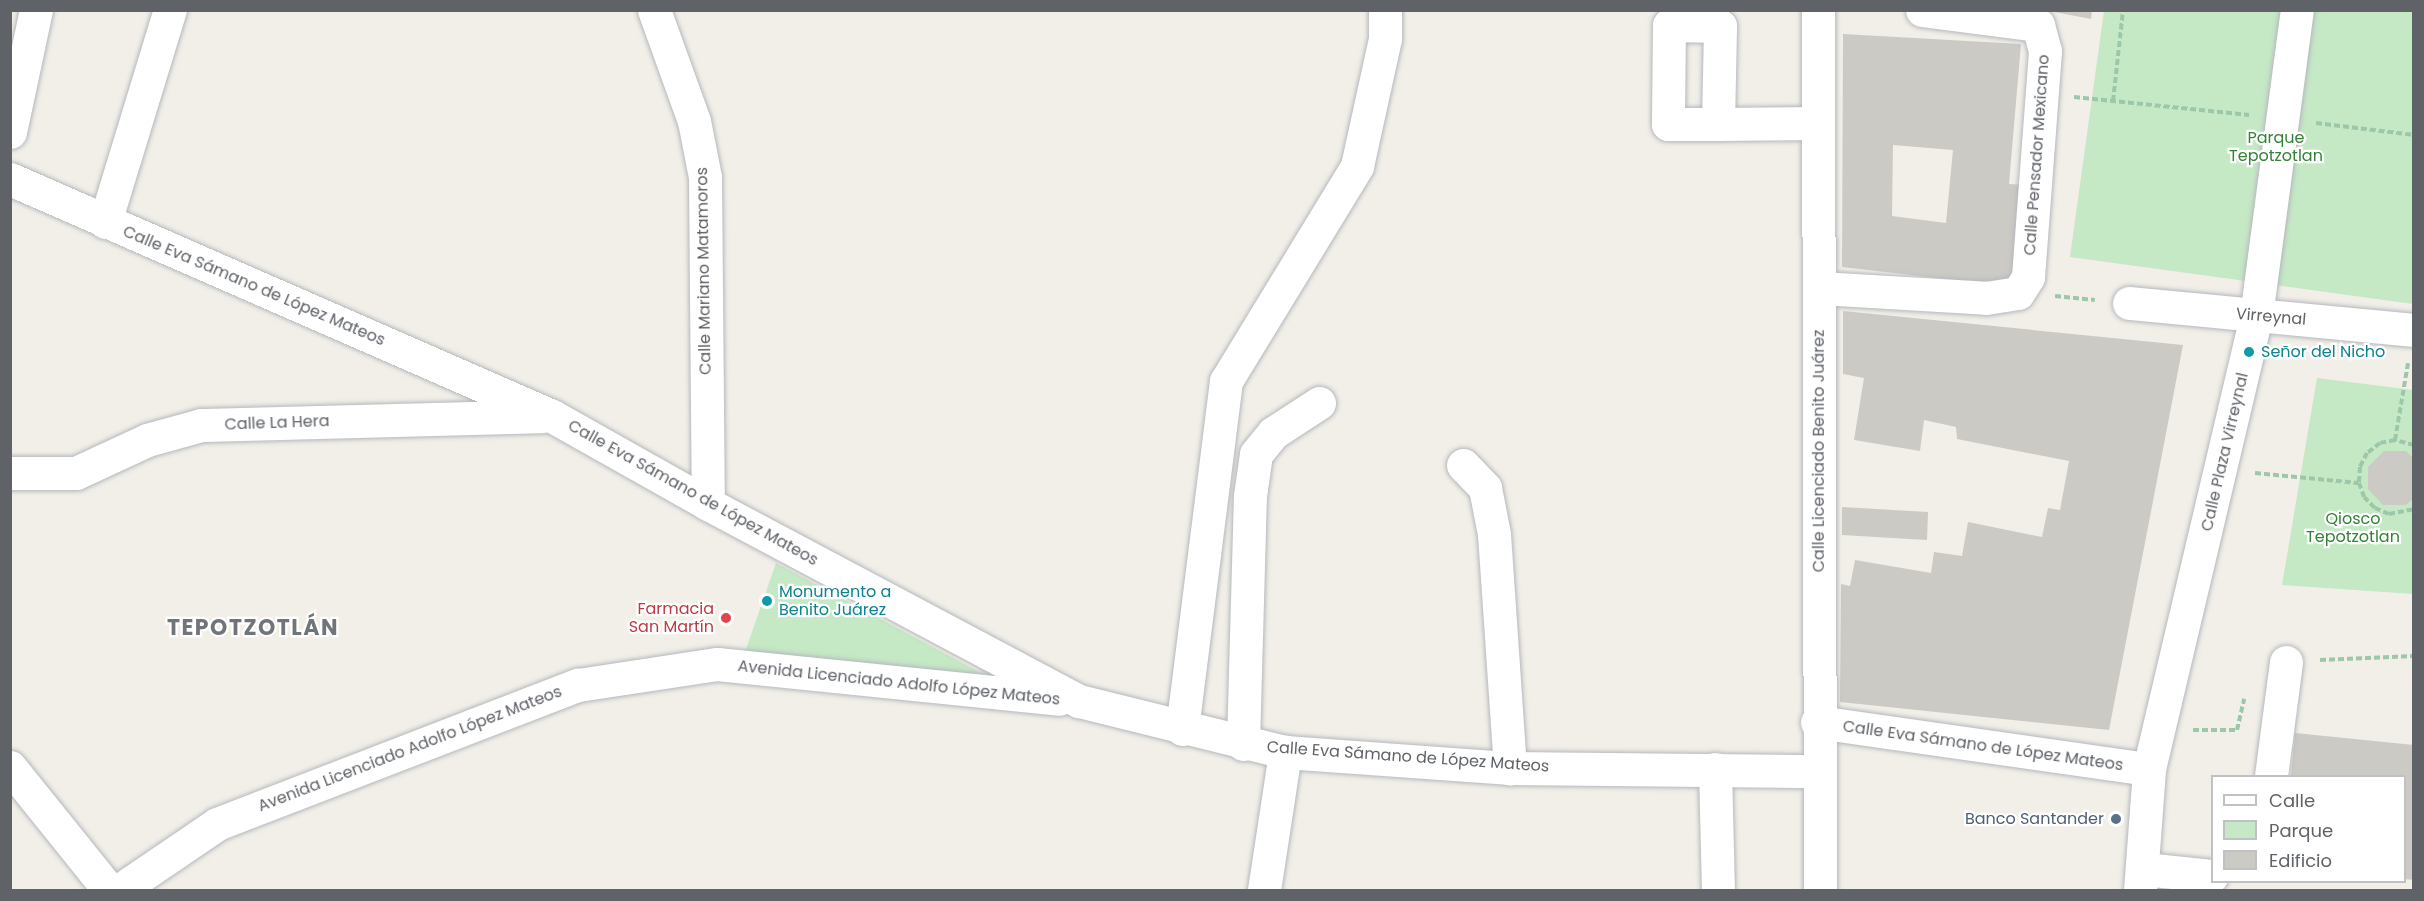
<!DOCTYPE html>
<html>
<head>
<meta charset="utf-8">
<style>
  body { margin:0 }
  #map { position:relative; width:2424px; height:901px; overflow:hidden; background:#f1efe8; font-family:Poppins,sans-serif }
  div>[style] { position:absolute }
  .green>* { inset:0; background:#c5e8c5 }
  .building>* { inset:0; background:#cccac5 }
  .path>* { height:4px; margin-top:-2px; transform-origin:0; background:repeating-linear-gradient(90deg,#9cc7a9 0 6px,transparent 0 9px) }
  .roads { filter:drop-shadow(0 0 2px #b5b8bc) drop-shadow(0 0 2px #b5b8bc) }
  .minor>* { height:33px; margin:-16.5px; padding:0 16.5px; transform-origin:16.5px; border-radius:16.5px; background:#fff }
  .dots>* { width:16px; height:16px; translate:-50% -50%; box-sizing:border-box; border:3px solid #fff; border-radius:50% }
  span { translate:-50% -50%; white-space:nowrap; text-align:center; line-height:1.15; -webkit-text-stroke:4.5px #fff; paint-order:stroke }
  .park-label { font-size:16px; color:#348238 }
  .street-label { font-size:16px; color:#5f6368 }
  .culture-label { font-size:16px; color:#0d838f }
  .left { translate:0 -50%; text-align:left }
  .health-label { font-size:16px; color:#be3a42 }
  .right { translate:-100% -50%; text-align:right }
  .service-label { font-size:16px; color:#4e5e75 }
  .district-label { font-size:22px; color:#70757a; font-weight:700; letter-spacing:1.5px }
  .frame { position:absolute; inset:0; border:12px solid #5f6368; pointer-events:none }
  .legend { position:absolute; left:2211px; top:775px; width:195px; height:108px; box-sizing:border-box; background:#fff; border:2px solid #bfc1c3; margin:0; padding:8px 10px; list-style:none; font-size:18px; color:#5f6368 }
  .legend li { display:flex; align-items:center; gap:12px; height:30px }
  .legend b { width:30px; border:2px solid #bfc1c3 }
</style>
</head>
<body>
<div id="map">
  <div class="green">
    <div style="clip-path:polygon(2104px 11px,2413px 11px,2413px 304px,2070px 257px)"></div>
    <div style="clip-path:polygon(2317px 378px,2413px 390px,2413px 594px,2282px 585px)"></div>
    <div style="clip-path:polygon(776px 563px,1009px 688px,745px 652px)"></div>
  </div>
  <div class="building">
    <div style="clip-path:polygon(2044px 10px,2092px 10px,2091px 19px)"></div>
    <div style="clip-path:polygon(evenodd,1843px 34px,2021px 44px,2009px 184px,2026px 185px,2015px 287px,1842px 267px,1843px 34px,1893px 145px,1953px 150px,1946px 223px,1892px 216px,1893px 145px)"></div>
    <div style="clip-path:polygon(1843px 311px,2183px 345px,2109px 730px,1840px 702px,1841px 584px,1850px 586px,1855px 560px,1931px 573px,1934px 552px,1962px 556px,1968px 522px,2042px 537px,2048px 508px,2060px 510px,2069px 461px,1957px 439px,1956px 427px,1924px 420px,1920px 451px,1854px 440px,1864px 378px,1843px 374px)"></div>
    <div style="clip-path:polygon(2384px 451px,2406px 451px,2414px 459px,2414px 498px,2406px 505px,2383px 505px,2368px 489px,2368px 467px)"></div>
    <div style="clip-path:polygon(1842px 507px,1928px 512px,1927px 540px,1842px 535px)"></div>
    <div style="clip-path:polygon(2295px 733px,2414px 745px,2414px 880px,2404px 879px,2404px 776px,2291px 776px)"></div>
  </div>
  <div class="path">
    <div style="left:2074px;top:97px;width:176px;rotate:5.9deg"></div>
    <div style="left:2113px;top:101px;width:92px;rotate:-83.7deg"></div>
    <div style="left:2316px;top:123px;width:99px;rotate:7deg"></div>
    <div style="left:2055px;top:296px;width:40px;rotate:5.7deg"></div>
    <div style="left:2395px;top:440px;width:78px;rotate:-80.4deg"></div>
    <div style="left:2414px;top:445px;width:20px;rotate:-165deg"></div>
    <div style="left:2395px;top:440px;width:15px;rotate:169deg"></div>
    <div style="left:2380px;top:443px;width:16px;rotate:142deg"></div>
    <div style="left:2367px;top:453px;width:16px;rotate:117deg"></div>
    <div style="left:2360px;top:467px;width:16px;rotate:94deg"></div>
    <div style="left:2359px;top:483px;width:15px;rotate:70deg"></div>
    <div style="left:2364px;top:497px;width:16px;rotate:45deg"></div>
    <div style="left:2375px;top:508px;width:15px;rotate:23deg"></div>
    <div style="left:2389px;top:514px;width:25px;rotate:-11deg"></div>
    <div style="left:2255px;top:473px;width:104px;rotate:5.5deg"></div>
    <div style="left:2320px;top:660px;width:94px;rotate:-2.4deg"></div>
    <div style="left:2193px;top:730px;width:44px"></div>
    <div style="left:2237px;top:730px;width:32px;rotate:-77deg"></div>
  </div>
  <div class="roads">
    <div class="minor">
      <div style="left:654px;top:10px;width:118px;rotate:70.2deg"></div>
      <div style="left:694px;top:121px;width:57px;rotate:78.9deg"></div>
      <div style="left:705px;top:177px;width:327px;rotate:89.5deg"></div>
      <div style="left:1818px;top:10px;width:880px;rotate:89.87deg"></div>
      <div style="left:1718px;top:124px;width:98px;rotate:-88.8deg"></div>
      <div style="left:1720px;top:26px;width:51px;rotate:-178.9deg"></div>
      <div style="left:1669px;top:25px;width:99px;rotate:90.6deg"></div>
      <div style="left:1668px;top:124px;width:50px"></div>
      <div style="left:1718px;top:124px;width:100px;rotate:-0.6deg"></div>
      <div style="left:10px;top:132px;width:125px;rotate:-78deg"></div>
      <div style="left:10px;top:179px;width:592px;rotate:23.62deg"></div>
      <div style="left:552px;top:416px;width:179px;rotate:29.4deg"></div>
      <div style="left:708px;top:504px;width:420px;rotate:28deg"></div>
      <div style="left:1079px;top:701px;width:212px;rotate:13.9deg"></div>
      <div style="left:1285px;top:752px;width:226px;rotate:4.1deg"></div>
      <div style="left:1510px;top:768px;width:308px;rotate:0.6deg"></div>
      <div style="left:105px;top:222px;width:222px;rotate:-73deg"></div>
      <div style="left:1820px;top:288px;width:166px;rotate:3.4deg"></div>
      <div style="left:1986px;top:298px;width:32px;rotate:-9deg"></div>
      <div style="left:2018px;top:293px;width:19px;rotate:-58deg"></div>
      <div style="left:2028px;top:277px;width:227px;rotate:-85.7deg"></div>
      <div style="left:2045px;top:51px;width:27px;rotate:-105deg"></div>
      <div style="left:2038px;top:25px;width:117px;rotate:-172.6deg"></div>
      <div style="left:2129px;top:303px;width:286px;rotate:5.4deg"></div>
      <div style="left:1463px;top:465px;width:32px;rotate:46deg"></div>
      <div style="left:1485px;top:488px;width:47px;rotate:78.9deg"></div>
      <div style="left:1494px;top:534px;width:235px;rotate:86.1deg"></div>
      <div style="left:10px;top:473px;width:66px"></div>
      <div style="left:76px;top:473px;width:78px;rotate:-24.9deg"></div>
      <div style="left:147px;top:440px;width:56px;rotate:-15.5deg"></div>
      <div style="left:201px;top:425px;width:341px;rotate:-1.5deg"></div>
      <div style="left:1817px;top:722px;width:335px;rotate:8.1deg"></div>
      <div style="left:1182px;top:729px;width:351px;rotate:-82.8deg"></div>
      <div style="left:1226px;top:381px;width:252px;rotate:-58.6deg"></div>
      <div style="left:1357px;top:166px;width:130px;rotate:-77.6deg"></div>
      <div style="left:1385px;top:39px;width:29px;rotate:-90deg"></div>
      <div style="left:1243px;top:744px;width:248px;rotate:-88.4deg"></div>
      <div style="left:1250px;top:496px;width:42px;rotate:-81.9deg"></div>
      <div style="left:1256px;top:454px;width:27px;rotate:-51deg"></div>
      <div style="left:1273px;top:433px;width:55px;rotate:-33.1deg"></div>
      <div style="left:10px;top:767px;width:158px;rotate:51.2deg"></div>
      <div style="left:1715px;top:769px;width:121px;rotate:88.6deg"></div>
      <div style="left:2271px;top:776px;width:115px;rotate:-82.5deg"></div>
      <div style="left:2144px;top:869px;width:68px;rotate:5.9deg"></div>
      <div style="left:120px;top:890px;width:117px;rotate:-34.2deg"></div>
      <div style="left:217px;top:824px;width:387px;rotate:-21.1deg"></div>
      <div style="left:578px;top:685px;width:141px;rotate:-8.6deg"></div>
      <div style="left:717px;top:664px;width:344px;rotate:5.8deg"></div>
      <div style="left:1264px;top:890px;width:140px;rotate:-81.3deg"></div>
      <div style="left:2140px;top:890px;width:121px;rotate:-85.7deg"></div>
      <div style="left:2149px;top:769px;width:465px;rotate:-76.7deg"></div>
      <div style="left:2256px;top:316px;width:309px;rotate:-82.4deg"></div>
    </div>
  </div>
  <div class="dots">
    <div style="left:2249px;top:352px;background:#0f9aa8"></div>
    <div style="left:767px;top:601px;background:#0f9aa8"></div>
    <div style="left:726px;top:618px;background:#e0444e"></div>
    <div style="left:2116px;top:819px;background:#5c6f8a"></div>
  </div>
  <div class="park-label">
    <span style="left:2276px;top:147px">Parque<br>Tepotzotlan</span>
    <span style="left:2353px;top:528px">Qiosco<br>Tepotzotlan</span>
  </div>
  <div class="street-label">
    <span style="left:2037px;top:155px;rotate:-86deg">Calle Pensador Mexicano</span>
    <span style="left:704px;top:271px;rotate:-91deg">Calle Mariano Matamoros</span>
    <span style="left:254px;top:286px;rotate:23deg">Calle Eva Sámano de López Mateos</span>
    <span style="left:2271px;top:317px;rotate:5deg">Virreynal</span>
    <span style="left:277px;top:423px;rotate:-2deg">Calle La Hera</span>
    <span style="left:1819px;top:451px;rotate:-90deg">Calle Licenciado Benito Juárez</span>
    <span style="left:2225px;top:452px;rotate:-77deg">Calle Plaza Virreynal</span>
    <span style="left:693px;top:493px;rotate:29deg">Calle Eva Sámano de López Mateos</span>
    <span style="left:899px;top:683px;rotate:6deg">Avenida Licenciado Adolfo López Mateos</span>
    <span style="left:1983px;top:746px;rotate:8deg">Calle Eva Sámano de López Mateos</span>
    <span style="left:410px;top:749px;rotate:-21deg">Avenida Licenciado Adolfo López Mateos</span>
    <span style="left:1408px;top:757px;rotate:4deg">Calle Eva Sámano de López Mateos</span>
  </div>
  <div class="culture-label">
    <span class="left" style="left:2261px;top:352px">Señor del Nicho</span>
    <span class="left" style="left:779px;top:601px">Monumento a<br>Benito Juárez</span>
  </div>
  <div class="health-label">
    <span class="right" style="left:714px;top:618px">Farmacia<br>San Martín</span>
  </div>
  <div class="service-label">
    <span class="right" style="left:2104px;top:819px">Banco Santander</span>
  </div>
  <div class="district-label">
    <span style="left:253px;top:628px">TEPOTZOTLÁN</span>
  </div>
  <div class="frame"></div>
  <ul class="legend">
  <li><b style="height:8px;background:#fff"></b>Calle</li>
  <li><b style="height:16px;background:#c5e8c5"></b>Parque</li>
  <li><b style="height:16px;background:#cccac5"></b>Edificio</li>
  </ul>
</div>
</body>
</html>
